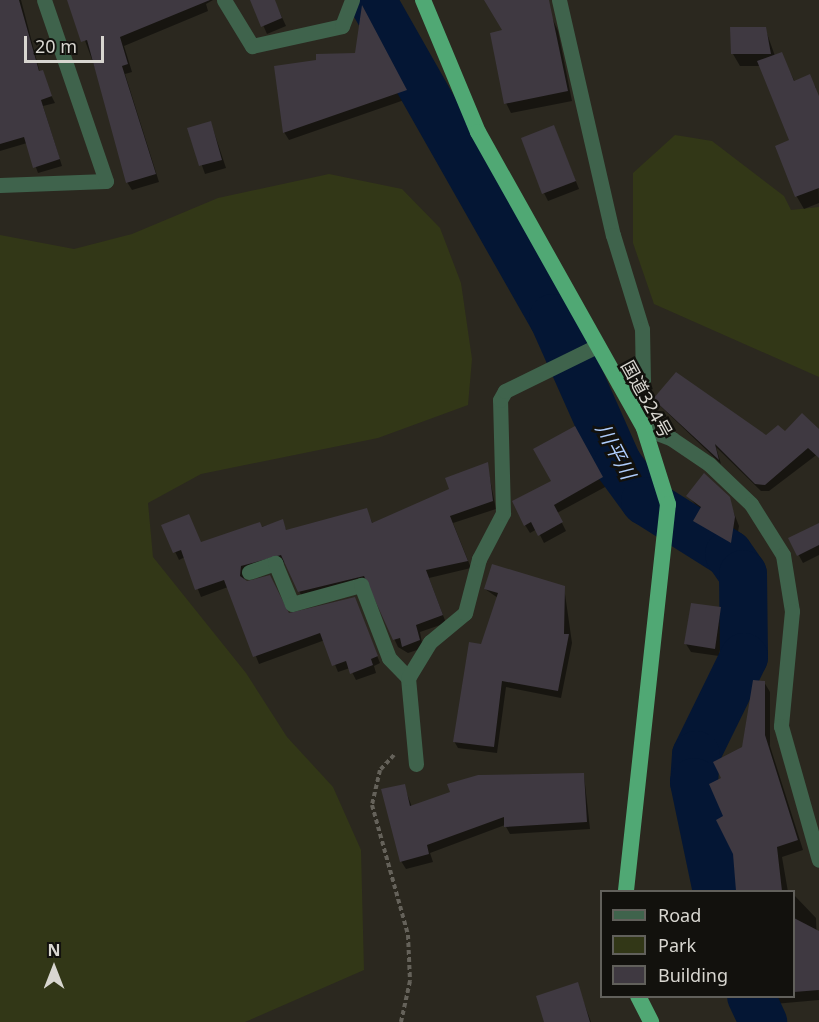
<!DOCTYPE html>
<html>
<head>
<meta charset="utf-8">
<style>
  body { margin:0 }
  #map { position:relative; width:819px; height:1022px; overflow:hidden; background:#2b281f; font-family:"Noto Sans","Noto Sans JP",sans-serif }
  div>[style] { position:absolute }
  .green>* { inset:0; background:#323717 }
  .shadow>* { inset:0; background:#0007 }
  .river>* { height:48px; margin:-24px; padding:0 24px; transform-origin:24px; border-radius:24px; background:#041634 }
  .building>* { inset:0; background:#3f3941 }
  .path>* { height:4px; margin-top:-2px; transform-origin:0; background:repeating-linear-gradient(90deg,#65625a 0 4.5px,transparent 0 7.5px) }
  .minor>* { height:15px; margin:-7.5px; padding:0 7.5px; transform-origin:7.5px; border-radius:7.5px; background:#3f634c }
  .trunk>* { height:16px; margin:-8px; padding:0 8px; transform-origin:8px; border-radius:8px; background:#50a874 }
  span { translate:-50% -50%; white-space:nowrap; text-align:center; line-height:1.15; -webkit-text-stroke:5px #12110d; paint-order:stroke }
  .street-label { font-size:18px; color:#d8d6d0 }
  .water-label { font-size:20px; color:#afcdfd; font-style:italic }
  .legend { position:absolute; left:600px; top:890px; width:195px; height:108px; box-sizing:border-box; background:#12110d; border:2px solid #61605b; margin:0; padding:8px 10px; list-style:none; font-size:18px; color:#d8d6d0 }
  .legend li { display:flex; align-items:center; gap:12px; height:30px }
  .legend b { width:30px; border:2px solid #61605b }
  .north { position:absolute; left:24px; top:938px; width:60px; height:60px; -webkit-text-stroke:4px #12110d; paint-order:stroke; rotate:0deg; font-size:16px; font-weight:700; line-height:24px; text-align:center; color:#d8d6d0 }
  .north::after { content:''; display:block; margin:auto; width:21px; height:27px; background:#d8d6d0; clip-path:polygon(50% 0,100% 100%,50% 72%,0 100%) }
  .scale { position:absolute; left:24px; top:36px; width:80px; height:27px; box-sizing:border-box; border:3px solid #d8d6d0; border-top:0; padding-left:8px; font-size:18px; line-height:21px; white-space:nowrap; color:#d8d6d0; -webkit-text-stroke:4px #12110d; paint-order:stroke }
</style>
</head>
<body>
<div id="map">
  <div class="green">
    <div style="clip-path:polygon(675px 135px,712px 141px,784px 196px,791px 210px,819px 207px,819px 377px,654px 304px,633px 243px,633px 173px)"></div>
    <div style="clip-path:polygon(329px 174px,402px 189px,440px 228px,461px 283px,472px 359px,468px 405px,378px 438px,201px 474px,148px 503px,153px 557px,246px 673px,287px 737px,333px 787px,361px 850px,364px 970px,245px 1022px,0 1022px,0 235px,74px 249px,132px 234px,218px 198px)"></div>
  </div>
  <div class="shadow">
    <div style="clip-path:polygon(0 0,21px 0,40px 73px,55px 103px,43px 106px,62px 166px,38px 173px,27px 143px,0 151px)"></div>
    <div style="clip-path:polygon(70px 0,213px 0,206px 4px,208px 11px,124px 46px,132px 72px,125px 74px,159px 182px,132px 190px,127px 182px,101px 84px)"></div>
    <div style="clip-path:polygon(252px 0,274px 0,286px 26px,267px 34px)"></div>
    <div style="clip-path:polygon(485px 0,544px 0,558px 31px,572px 101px,511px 113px,506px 103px,504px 31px)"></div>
    <div style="clip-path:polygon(363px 10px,410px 98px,289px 140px,284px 132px,357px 54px)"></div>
    <div style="clip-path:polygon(732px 28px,765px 28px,775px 56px,781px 54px,795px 82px,809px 76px,816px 88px,819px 203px,804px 209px,797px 197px,776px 147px,791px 141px,761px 66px,740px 66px,733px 54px)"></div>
    <div style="clip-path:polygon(211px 123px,226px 168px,205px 174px,189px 129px)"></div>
    <div style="clip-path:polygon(554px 127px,579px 189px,548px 201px,544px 193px)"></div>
    <div style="clip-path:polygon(654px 400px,767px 437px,819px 431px,819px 453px,769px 491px,761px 491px,716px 447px,721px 464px)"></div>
    <div style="clip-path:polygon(574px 428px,607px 486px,557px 513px,566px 531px,544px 543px,537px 529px,530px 533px,525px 525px,553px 481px)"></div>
    <div style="clip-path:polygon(487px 464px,496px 509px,453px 523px,471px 568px,429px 578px,446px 623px,420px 632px,423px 648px,408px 653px,398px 647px,368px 583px,303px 599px,285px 562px,245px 573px,244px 581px,289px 615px,354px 598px,380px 663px,374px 666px,376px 673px,356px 680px,350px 668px,338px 672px,325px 640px,259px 664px,228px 587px,201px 597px,185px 557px,179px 560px,163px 526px,201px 544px,282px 521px,287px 532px,366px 510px,373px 524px,451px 490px)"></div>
    <div style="clip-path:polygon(688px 496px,728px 498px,739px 526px,735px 550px,699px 529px,694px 521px,701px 511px)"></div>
    <div style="clip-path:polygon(819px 524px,819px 555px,803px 563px,790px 539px)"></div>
    <div style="clip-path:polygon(564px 587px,572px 643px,561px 698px,506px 687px,497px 753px,458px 748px,454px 741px,498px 598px,485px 589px)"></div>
    <div style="clip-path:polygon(720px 609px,725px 617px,719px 656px,691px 652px,686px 644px)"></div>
    <div style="clip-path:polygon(764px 682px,770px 692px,770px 746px,803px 850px,782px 857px,788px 892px,738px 892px,723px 779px,743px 748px)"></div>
    <div style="clip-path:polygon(584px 775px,590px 829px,510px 834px,505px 825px,430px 853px,433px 862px,406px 869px,401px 861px,404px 786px,412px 807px)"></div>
    <div style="clip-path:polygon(794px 895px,816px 918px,819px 1000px,774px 1004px,770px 996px,794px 996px)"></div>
    <div style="clip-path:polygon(577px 984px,591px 1022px,546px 1022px)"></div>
  </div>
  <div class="river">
    <div style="left:372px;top:0;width:366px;rotate:60.4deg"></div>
    <div style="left:553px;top:318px;width:160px;rotate:66deg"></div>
    <div style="left:618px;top:464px;width:46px;rotate:53.9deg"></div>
    <div style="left:645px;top:501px;width:99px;rotate:32.2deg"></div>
    <div style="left:729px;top:554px;width:24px;rotate:55deg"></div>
    <div style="left:743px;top:574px;width:83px;rotate:89.3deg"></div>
    <div style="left:744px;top:657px;width:109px;rotate:116.1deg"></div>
    <div style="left:696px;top:755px;width:27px;rotate:94deg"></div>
    <div style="left:694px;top:782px;width:112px;rotate:78.2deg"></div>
    <div style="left:751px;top:996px;width:29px;rotate:65deg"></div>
  </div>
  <div class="building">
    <div style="clip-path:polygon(0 0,19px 0,39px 71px,43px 70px,52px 96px,41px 100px,60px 159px,33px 168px,24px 137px,0 144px)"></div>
    <div style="clip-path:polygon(67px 0,210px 0,120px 37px,128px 64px,122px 66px,156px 174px,126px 183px,87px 40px,81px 42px)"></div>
    <div style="clip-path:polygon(250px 0,275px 0,282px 18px,261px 27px)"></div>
    <div style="clip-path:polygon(484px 0,549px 0,568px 91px,504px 104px,490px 33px,502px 30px)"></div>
    <div style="clip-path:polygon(362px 5px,407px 90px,283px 133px,274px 66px,316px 60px,316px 54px,355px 53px)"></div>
    <div style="clip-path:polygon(730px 27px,766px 27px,771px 54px,731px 54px)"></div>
    <div style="clip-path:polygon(782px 52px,794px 81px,810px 74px,819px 96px,819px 188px,795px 197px,775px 146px,789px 140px,757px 61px)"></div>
    <div style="clip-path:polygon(211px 121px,222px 160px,199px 166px,187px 128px)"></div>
    <div style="clip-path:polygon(554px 125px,576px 181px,542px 194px,521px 138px)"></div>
    <div style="clip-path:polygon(676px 372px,766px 435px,778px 425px,785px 431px,802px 413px,819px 429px,819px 458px,808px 448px,765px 485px,755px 484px,715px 444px,719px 460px,653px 399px)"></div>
    <div style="clip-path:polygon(575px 426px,603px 477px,554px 505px,563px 522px,538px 536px,531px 522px,524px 526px,512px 501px,551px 481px,533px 449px)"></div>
    <div style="clip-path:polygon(488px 462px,493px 501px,450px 516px,468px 561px,426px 570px,443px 615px,416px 625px,420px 640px,402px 647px,400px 638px,393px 640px,364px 576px,298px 592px,281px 555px,241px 566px,240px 576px,247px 581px,270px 575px,289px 613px,355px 597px,378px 656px,371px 659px,373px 665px,350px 674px,346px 661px,332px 666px,320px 633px,253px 657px,224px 580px,195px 590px,181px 550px,173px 553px,161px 525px,189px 514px,201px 542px,260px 522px,262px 527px,283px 519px,286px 530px,367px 508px,372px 523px,449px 489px,445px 478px)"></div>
    <div style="clip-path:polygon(704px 473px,730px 497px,735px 517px,731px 543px,693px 521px,701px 507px,686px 496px)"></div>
    <div style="clip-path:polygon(819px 523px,819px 545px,797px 556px,788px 538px)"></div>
    <div style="clip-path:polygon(492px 564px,565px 586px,564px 634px,569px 634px,558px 691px,502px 681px,494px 747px,453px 742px,469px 642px,481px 644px,498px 593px,484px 589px)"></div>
    <div style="clip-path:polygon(691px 603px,721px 607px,715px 649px,684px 644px)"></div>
    <div style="clip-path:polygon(753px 680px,765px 681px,765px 735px,798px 840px,777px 847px,782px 891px,736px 891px,733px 854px,716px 820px,723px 816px,709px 784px,721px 778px,713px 762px,742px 747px)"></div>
    <div style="clip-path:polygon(584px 773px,587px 822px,504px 827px,504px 817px,427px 845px,429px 854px,400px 862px,381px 789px,405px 784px,410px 806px,450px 792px,447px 784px,478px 775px)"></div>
    <div style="clip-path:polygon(794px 918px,819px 931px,819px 990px,794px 992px)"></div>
    <div style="clip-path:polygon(578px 982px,590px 1022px,544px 1022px,536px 996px)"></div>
  </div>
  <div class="path">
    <div style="left:394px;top:755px;width:21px;rotate:133deg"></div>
    <div style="left:380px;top:770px;width:36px;rotate:103deg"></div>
    <div style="left:372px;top:805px;width:135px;rotate:74.5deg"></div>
    <div style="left:408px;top:935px;width:46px;rotate:87.5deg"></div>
    <div style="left:410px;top:981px;width:42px;rotate:102.4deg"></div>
  </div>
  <div class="minor">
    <div style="left:224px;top:0;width:54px;rotate:58.7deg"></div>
    <div style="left:252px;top:46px;width:92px;rotate:-12.5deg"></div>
    <div style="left:342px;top:26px;width:28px;rotate:-69deg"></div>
    <div style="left:559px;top:0;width:241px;rotate:77.1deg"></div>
    <div style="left:613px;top:235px;width:98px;rotate:72.9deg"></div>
    <div style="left:642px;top:329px;width:51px;rotate:88.9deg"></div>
    <div style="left:643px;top:380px;width:23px;rotate:140deg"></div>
    <div style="left:0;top:185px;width:106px;rotate:-2.2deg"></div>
    <div style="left:106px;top:181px;width:191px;rotate:-108.9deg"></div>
    <div style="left:644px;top:428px;width:30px;rotate:21deg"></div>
    <div style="left:672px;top:439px;width:45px;rotate:34deg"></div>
    <div style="left:709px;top:464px;width:58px;rotate:43.6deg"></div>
    <div style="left:751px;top:504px;width:60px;rotate:57.9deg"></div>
    <div style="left:783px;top:555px;width:57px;rotate:80.9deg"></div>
    <div style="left:792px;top:611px;width:116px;rotate:95.5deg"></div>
    <div style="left:781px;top:726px;width:139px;rotate:74.2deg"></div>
    <div style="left:249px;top:572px;width:28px;rotate:-19deg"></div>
    <div style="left:275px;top:563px;width:44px;rotate:67.5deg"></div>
    <div style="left:292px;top:604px;width:72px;rotate:-15.4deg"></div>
    <div style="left:361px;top:585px;width:78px;rotate:69deg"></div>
    <div style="left:389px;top:658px;width:28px;rotate:46deg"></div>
    <div style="left:416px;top:764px;width:86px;rotate:-95.3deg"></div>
    <div style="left:408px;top:678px;width:42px;rotate:-58.6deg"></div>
    <div style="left:430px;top:642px;width:45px;rotate:-39.6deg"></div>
    <div style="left:465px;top:613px;width:56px;rotate:-75.5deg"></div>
    <div style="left:479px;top:559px;width:52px;rotate:-62.4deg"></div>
    <div style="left:503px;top:513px;width:113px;rotate:-91.5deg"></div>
    <div style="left:500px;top:400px;width:10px;rotate:-61deg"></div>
    <div style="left:505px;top:391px;width:100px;rotate:-26.1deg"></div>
  </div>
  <div class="trunk">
    <div style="left:423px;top:0;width:143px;rotate:67.4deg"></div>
    <div style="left:478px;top:132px;width:339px;rotate:60.7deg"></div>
    <div style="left:644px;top:428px;width:80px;rotate:72.5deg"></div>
    <div style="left:668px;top:504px;width:390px;rotate:96.2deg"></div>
    <div style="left:638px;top:996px;width:29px;rotate:63deg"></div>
  </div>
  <div class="street-label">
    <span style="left:647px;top:399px;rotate:61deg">国道324号</span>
  </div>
  <div class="water-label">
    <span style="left:616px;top:451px;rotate:62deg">川平川</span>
  </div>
  <ul class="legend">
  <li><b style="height:8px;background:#3f634c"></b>Road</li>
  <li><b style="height:16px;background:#323717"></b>Park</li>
  <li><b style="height:16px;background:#3f3941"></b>Building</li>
  </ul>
  <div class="north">N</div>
  <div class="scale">20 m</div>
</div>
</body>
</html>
